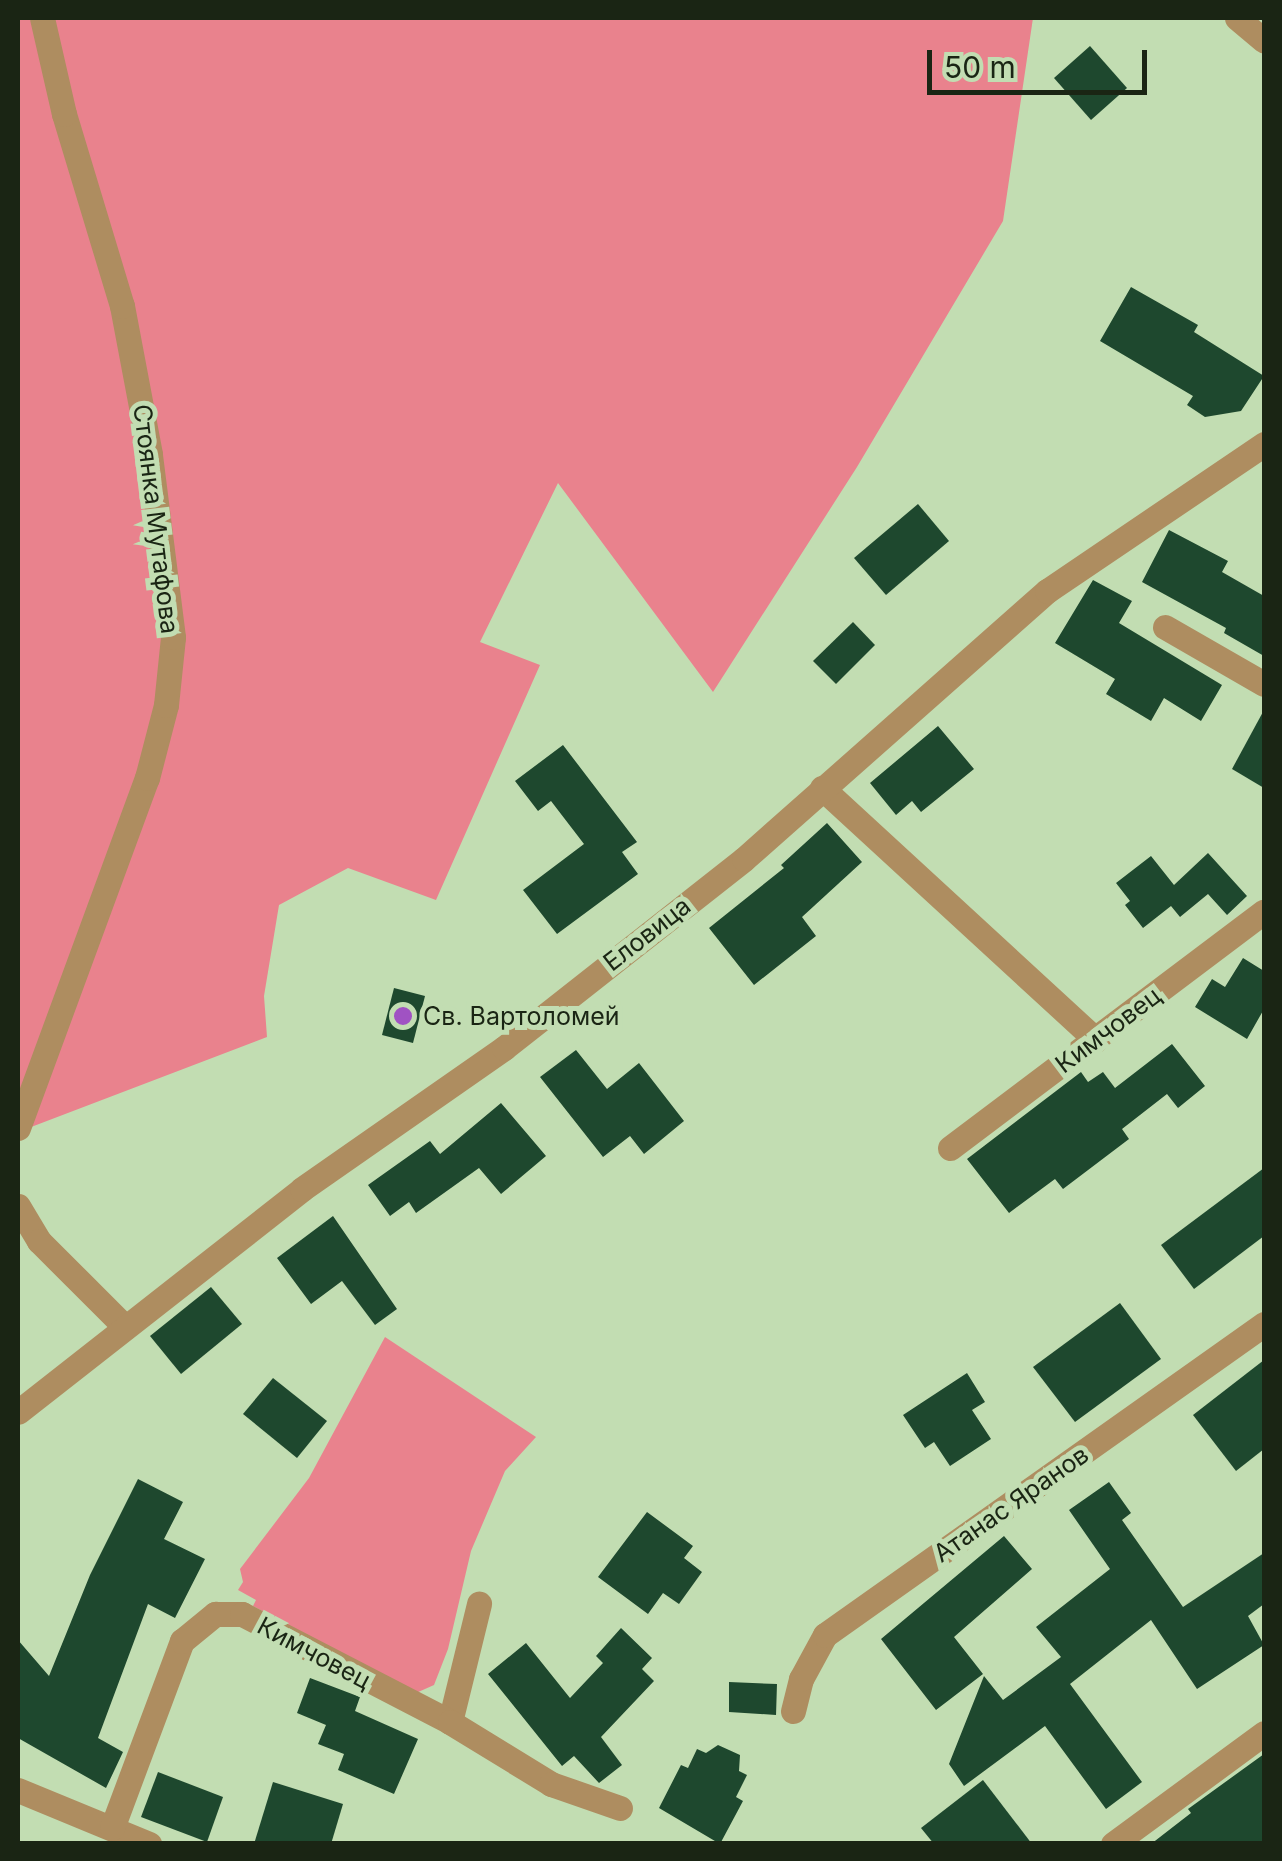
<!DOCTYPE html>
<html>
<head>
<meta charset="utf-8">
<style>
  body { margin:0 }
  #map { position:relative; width:1282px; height:1861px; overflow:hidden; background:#c2ddb2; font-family:Inter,sans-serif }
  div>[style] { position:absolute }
  .green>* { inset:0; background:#e9828d }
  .building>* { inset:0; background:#1e482e }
  .minor>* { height:25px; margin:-12.5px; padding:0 12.5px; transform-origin:12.5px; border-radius:12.5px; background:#ae8d60 }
  .dots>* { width:28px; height:28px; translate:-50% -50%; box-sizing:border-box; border:5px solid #c2ddb2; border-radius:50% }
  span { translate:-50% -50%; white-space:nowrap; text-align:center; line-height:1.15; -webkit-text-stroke:10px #c2ddb2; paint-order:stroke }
  .street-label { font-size:25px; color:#1a2514 }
  .poi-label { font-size:25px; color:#1a2514 }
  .left { translate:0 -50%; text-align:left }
  .frame { position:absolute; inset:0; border:20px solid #1a2514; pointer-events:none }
  .scale { position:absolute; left:927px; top:50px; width:220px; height:45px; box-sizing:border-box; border:5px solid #1a2514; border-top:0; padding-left:12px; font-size:30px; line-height:35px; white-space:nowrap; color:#1a2514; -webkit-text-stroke:8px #c2ddb2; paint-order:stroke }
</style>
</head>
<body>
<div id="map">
  <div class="green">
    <div style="clip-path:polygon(18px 18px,1033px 18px,1003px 221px,857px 467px,713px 692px,558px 483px,480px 642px,540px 665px,436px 900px,348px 868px,279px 905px,264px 996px,267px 1037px,18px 1132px)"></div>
    <div style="clip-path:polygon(385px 1337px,536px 1437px,505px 1471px,471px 1551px,448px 1649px,434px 1685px,416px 1693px,253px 1606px,256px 1600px,238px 1590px,243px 1582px,240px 1569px,309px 1478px)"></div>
  </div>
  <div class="building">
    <div style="clip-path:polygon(1090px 46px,1127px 88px,1091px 120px,1054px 78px)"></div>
    <div style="clip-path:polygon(1131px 287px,1198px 325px,1194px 332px,1264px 376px,1241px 411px,1205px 417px,1187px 405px,1193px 396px,1100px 341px)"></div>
    <div style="clip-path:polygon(918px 504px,949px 541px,886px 595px,854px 558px)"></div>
    <div style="clip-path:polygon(1169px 530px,1228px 561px,1222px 572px,1264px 596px,1264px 656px,1224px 633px,1226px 628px,1142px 582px)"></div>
    <div style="clip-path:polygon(1093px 580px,1132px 601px,1119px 623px,1222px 685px,1201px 721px,1164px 698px,1151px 721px,1106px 694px,1115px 679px,1055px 643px)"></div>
    <div style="clip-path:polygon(853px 622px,875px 645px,836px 684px,813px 661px)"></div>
    <div style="clip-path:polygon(1264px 710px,1264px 788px,1232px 769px)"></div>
    <div style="clip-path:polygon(938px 726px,974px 769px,921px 812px,912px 801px,896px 815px,870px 783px)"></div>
    <div style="clip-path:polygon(563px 745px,637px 842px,622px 852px,638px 874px,557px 934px,523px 890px,584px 844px,551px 801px,538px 811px,515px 781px)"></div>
    <div style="clip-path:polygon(827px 823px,862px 862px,802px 917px,816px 936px,754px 985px,709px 928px,784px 868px,781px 865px)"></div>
    <div style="clip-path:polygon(1208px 853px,1247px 896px,1227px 915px,1208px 894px,1180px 917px,1171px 906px,1143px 928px,1125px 905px,1130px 901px,1116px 883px,1151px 856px,1174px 885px)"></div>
    <div style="clip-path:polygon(1243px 958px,1264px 971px,1264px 1009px,1247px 1039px,1195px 1007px,1212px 979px,1225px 987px)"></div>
    <div style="clip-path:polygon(394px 988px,425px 996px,413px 1043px,382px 1035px)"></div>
    <div style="clip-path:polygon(1172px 1044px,1205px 1086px,1178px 1108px,1167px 1094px,1122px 1129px,1129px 1139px,1063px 1189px,1055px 1179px,1009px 1213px,967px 1159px,1081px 1072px,1088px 1082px,1103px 1072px,1115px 1088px)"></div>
    <div style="clip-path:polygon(576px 1050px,607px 1089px,639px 1063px,684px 1121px,644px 1154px,630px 1136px,603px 1157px,540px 1077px)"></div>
    <div style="clip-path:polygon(501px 1103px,546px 1156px,501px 1194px,479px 1168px,416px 1213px,409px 1202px,390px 1216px,368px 1185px,430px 1141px,440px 1154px)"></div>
    <div style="clip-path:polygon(1264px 1168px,1264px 1236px,1194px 1289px,1161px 1245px)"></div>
    <div style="clip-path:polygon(333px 1216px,397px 1309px,375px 1325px,342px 1281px,311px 1304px,277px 1258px)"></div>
    <div style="clip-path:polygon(211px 1287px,242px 1324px,181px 1374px,150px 1336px)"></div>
    <div style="clip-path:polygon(1120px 1303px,1161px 1359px,1075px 1422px,1033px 1367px)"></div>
    <div style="clip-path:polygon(1264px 1360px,1264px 1449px,1236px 1471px,1193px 1415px)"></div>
    <div style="clip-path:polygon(967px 1373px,985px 1402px,972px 1410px,991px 1439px,950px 1466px,934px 1442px,925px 1448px,903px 1415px)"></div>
    <div style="clip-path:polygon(273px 1378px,327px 1421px,297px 1458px,243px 1414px)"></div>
    <div style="clip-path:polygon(138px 1479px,183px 1502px,164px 1539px,205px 1559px,175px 1618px,148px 1604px,98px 1738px,123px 1752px,106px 1788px,18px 1738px,18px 1640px,49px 1676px,90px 1575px)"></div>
    <div style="clip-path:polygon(1109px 1482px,1131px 1513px,1122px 1520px,1183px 1607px,1264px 1553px,1264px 1604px,1248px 1616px,1264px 1645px,1197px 1689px,1151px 1620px,1070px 1684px,1142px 1782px,1106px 1809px,1045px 1726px,964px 1786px,949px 1764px,984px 1676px,1003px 1700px,1061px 1657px,1036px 1627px,1110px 1569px,1069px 1510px)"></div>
    <div style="clip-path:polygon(647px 1512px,693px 1546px,684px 1558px,702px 1572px,679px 1604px,663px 1593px,648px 1614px,598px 1577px)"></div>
    <div style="clip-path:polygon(1004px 1536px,1032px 1569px,954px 1637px,983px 1674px,936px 1710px,881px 1639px)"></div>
    <div style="clip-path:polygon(621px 1628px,652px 1658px,642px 1669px,654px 1681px,601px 1737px,622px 1765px,599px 1783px,574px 1756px,562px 1766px,488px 1674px,526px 1643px,570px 1698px,603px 1663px,596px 1656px)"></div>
    <div style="clip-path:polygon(310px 1678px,360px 1697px,355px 1711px,418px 1739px,394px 1794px,338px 1770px,344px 1754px,318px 1744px,326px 1725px,297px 1713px)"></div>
    <div style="clip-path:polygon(729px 1682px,777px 1684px,776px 1715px,729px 1712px)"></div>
    <div style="clip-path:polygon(718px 1745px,740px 1755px,739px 1771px,747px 1775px,736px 1797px,743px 1801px,720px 1844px,659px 1808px,681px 1765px,688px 1768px,697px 1749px,706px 1753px)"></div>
    <div style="clip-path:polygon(1264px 1754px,1264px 1844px,1151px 1844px,1191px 1813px,1188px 1809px)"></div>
    <div style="clip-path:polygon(158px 1772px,223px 1797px,207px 1842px,141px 1817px)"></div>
    <div style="clip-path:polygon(983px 1780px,1032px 1844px,934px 1844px,921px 1828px)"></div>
    <div style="clip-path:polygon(273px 1782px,343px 1804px,331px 1844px,254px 1844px)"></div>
  </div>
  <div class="minor">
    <div style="left:1237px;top:18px;width:35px;rotate:40deg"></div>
    <div style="left:1165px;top:627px;width:114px;rotate:29.9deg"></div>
    <div style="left:822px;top:788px;width:372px;rotate:42.6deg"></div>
    <div style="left:18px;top:1128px;width:373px;rotate:-69.8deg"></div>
    <div style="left:147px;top:778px;width:75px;rotate:-75.4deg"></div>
    <div style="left:166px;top:705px;width:68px;rotate:-84.1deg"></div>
    <div style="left:173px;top:637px;width:184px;rotate:-97.2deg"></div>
    <div style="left:150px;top:454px;width:151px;rotate:-100.7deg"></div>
    <div style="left:122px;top:306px;width:201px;rotate:-106.8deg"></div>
    <div style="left:64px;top:114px;width:98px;rotate:-102.9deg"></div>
    <div style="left:950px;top:1148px;width:393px;rotate:-37deg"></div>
    <div style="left:18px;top:1206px;width:41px;rotate:59deg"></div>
    <div style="left:39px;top:1241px;width:122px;rotate:45deg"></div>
    <div style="left:18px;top:1412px;width:361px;rotate:-38.1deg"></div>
    <div style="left:302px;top:1189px;width:246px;rotate:-34.9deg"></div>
    <div style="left:504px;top:1048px;width:305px;rotate:-38.2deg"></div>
    <div style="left:744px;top:859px;width:405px;rotate:-41.5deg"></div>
    <div style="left:1047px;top:591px;width:262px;rotate:-34.1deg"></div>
    <div style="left:793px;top:1711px;width:33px;rotate:-76deg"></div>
    <div style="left:801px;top:1679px;width:50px;rotate:-61.4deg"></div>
    <div style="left:825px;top:1635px;width:538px;rotate:-35.31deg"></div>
    <div style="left:450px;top:1722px;width:122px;rotate:-76.2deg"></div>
    <div style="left:18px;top:1790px;width:142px;rotate:22.4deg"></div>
    <div style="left:112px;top:1828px;width:200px;rotate:-69.5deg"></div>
    <div style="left:182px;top:1641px;width:43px;rotate:-39.3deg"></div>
    <div style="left:215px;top:1614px;width:27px"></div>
    <div style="left:242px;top:1614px;width:234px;rotate:27.4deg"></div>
    <div style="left:450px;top:1722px;width:119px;rotate:31.5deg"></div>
    <div style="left:551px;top:1784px;width:73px;rotate:19.2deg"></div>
    <div style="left:1113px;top:1844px;width:187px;rotate:-36.3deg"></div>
  </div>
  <div class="dots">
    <div style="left:403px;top:1016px;background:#a052c3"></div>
  </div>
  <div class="street-label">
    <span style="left:156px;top:519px;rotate:83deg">Стоянка Мутафова</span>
    <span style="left:647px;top:934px;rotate:-38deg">Еловица</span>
    <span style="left:1108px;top:1030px;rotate:-37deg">Кимчовец</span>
    <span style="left:1011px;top:1504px;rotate:-35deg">Атанас Яранов</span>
    <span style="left:314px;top:1653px;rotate:28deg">Кимчовец</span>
  </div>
  <div class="poi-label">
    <span class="left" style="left:423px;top:1016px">Св. Вартоломей</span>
  </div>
  <div class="frame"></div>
  <div class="scale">50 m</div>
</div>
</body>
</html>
